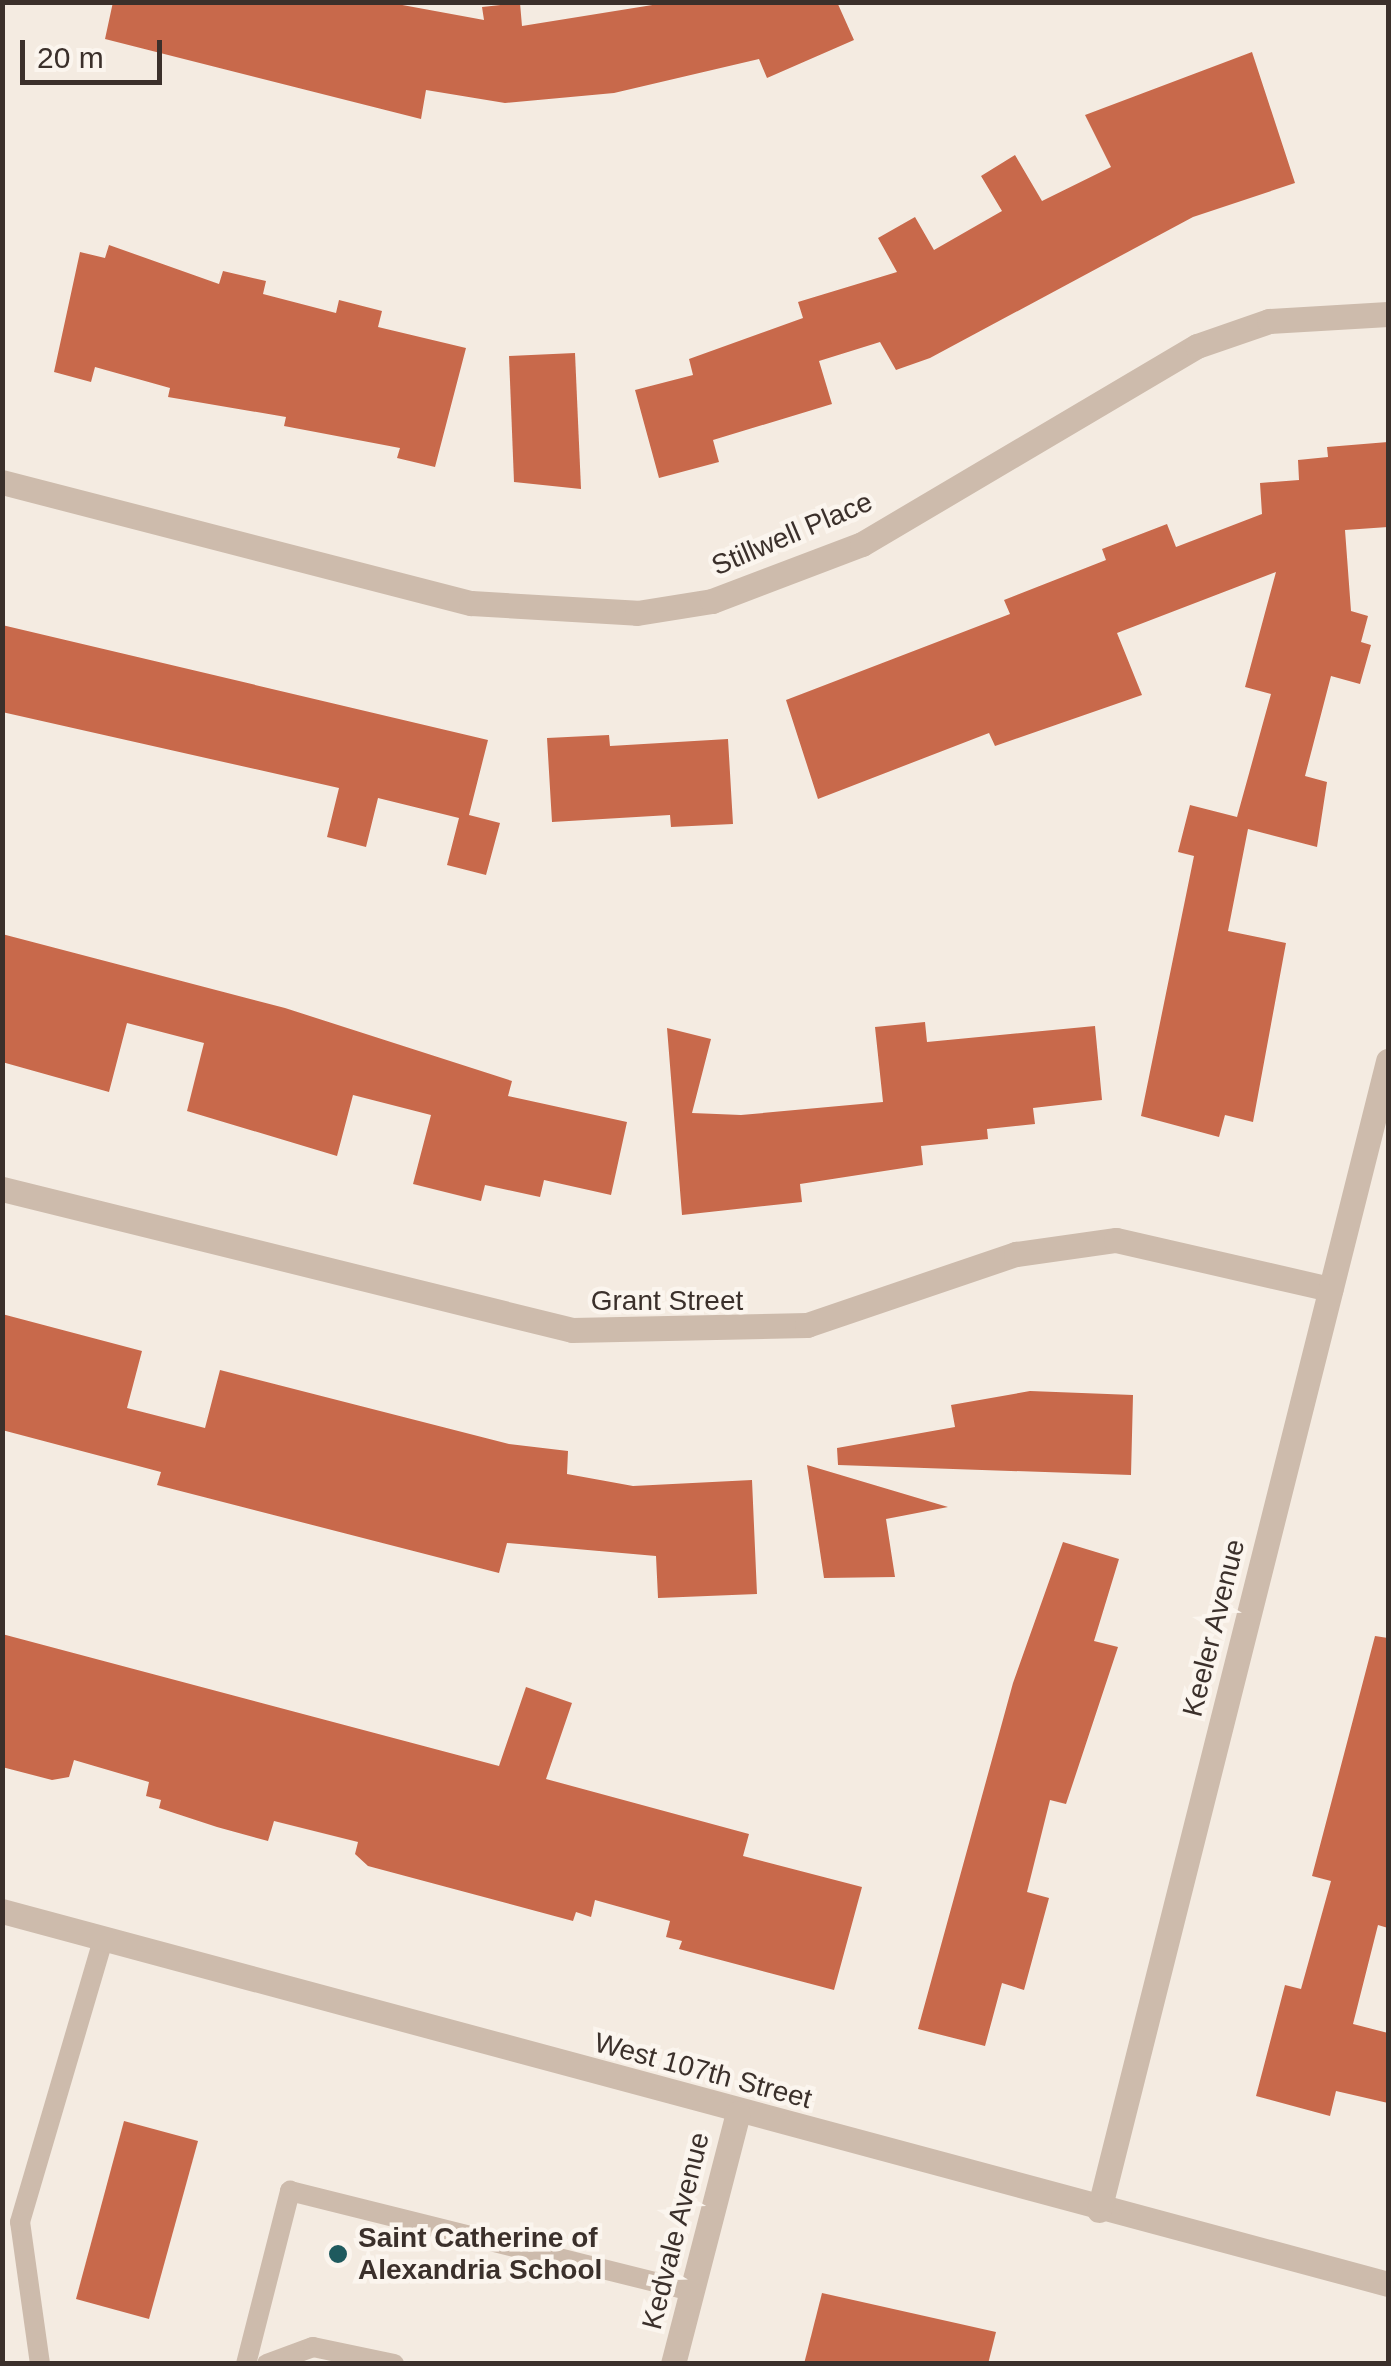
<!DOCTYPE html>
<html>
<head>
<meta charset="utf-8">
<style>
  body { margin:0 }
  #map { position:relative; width:1391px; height:2366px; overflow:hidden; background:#f4ebe1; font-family:Arial,sans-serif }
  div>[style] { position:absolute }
  .building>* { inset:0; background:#c8694b }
  .service>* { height:20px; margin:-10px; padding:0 10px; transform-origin:10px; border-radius:10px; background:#cdbbac }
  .minor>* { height:25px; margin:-12.5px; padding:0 12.5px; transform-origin:12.5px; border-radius:12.5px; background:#cdbbac }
  .dots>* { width:28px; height:28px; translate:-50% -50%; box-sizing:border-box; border:5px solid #fbf5ee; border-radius:50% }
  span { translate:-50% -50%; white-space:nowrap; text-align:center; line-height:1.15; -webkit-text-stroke:9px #fbf5ee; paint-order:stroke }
  .street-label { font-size:28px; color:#3b302b }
  .poi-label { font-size:28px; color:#3b302b; font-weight:700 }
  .left { translate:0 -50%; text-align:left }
  .frame { position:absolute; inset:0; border:5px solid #3b302b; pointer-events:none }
  .scale { position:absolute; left:20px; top:40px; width:142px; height:45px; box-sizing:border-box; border:5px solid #3b302b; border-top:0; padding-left:12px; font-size:30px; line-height:35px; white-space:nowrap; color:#3b302b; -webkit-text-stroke:8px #fbf5ee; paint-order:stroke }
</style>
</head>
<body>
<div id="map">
  <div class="building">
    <div style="clip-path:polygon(113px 2px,386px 2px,484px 20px,482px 7px,520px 3px,522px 26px,671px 2px,837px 2px,854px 40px,767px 78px,759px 59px,614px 93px,505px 103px,426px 90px,421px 119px,105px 39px)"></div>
    <div style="clip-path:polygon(1252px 52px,1295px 183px,1193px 217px,930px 358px,896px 370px,880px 342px,819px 361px,832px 404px,713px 440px,719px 462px,659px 478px,635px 390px,693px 375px,689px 359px,803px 318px,798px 302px,897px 272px,878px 238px,915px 217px,934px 250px,1002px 211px,981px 176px,1015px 155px,1042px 201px,1111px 167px,1085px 115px)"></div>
    <div style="clip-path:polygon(109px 245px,219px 284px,223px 271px,266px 281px,263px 294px,336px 313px,339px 300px,382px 311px,378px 327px,466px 348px,435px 467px,397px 458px,400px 448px,284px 426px,286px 417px,168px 397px,170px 388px,95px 367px,91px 382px,54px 372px,80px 252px,105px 258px)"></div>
    <div style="clip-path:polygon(575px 353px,581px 489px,514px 482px,509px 356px)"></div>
    <div style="clip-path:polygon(1388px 442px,1388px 527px,1345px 530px,1351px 611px,1368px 616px,1361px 642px,1371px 645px,1360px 684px,1331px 676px,1305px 776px,1327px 782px,1317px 847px,1248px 829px,1228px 931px,1286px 943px,1253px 1122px,1225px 1115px,1219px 1137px,1141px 1116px,1194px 856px,1178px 852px,1190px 805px,1237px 817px,1271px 694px,1245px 687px,1276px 572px,1117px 633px,1142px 695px,995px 746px,989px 733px,818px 799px,786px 700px,1010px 614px,1004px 600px,1106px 560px,1102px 549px,1167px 524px,1176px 547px,1262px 514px,1260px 483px,1299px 480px,1298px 460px,1328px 457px,1327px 447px)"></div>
    <div style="clip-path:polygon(2px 625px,488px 740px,469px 815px,500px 823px,486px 875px,447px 865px,459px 818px,378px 798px,366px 847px,327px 837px,339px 788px,2px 712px)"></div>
    <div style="clip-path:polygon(609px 735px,610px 746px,728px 739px,733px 824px,671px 827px,670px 815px,552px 822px,547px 738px)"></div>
    <div style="clip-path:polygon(2px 934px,285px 1008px,512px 1081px,508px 1096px,627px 1122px,611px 1195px,544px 1180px,540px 1197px,485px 1185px,481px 1201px,413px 1184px,431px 1115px,353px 1095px,337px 1156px,187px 1111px,204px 1043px,127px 1023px,109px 1092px,2px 1062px)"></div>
    <div style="clip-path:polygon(925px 1022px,927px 1042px,1095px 1026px,1102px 1100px,1033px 1108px,1035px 1124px,987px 1129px,988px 1139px,921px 1146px,923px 1165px,800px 1184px,802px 1202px,682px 1215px,667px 1028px,711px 1039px,692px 1113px,741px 1115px,883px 1102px,875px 1027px)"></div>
    <div style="clip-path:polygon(2px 1314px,142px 1351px,127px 1408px,205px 1428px,220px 1370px,509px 1444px,568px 1451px,567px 1474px,633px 1486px,752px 1480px,757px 1594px,658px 1598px,656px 1556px,507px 1543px,499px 1573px,157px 1485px,161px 1472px,2px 1430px)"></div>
    <div style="clip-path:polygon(1030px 1391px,1133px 1395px,1131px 1475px,838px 1465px,837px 1448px,955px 1427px,951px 1405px)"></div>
    <div style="clip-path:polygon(807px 1465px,948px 1507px,886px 1519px,895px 1577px,824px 1578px)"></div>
    <div style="clip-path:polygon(1063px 1542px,1119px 1559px,1094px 1641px,1118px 1647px,1066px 1804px,1050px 1800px,1027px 1892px,1049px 1898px,1024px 1990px,1002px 1983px,985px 2046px,918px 2029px,1013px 1683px)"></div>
    <div style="clip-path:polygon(2px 1634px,499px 1766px,526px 1687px,572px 1703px,546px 1779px,749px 1834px,743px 1856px,862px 1887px,834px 1990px,679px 1949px,682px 1941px,666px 1937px,670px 1921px,595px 1900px,591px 1917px,576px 1912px,573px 1921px,368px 1866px,355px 1854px,358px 1842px,274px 1821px,268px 1841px,217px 1827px,159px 1808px,161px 1800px,146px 1796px,149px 1782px,74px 1760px,69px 1777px,52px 1780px,2px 1767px)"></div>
    <div style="clip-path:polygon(1375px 1636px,1388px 1638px,1388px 1928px,1378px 1925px,1353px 2024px,1388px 2033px,1388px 2103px,1336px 2091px,1330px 2116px,1256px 2096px,1285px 1985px,1301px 1989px,1331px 1881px,1312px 1876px)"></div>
    <div style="clip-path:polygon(124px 2121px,198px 2141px,149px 2319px,76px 2299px)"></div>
    <div style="clip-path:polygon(822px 2293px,996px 2332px,988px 2364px,804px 2364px)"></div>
  </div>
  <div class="service">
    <div style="left:40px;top:2364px;width:143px;rotate:-98deg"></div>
    <div style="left:20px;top:2222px;width:297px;rotate:-73.6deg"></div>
    <div style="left:246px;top:2364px;width:179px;rotate:-75.7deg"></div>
    <div style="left:290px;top:2191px;width:414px;rotate:14deg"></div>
    <div style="left:267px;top:2364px;width:49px;rotate:-20.3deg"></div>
    <div style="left:313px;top:2347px;width:83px;rotate:11.9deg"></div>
  </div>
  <div class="minor">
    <div style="left:2px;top:482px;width:484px;rotate:14.5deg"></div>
    <div style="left:471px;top:603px;width:166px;rotate:3.4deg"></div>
    <div style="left:637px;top:613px;width:76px;rotate:-9.1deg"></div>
    <div style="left:712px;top:601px;width:160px;rotate:-20.8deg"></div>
    <div style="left:862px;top:544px;width:389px;rotate:-30.6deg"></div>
    <div style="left:1197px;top:346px;width:76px;rotate:-19.1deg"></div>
    <div style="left:1269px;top:321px;width:119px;rotate:-3.4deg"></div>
    <div style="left:2px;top:1189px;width:587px;rotate:13.89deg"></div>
    <div style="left:572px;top:1330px;width:235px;rotate:-1.2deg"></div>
    <div style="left:807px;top:1325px;width:221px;rotate:-18.8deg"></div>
    <div style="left:1016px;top:1254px;width:101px;rotate:-8deg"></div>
    <div style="left:1116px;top:1240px;width:220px;rotate:12.9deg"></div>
    <div style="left:2px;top:1911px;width:1435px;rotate:15.06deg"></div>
    <div style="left:1099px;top:2210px;width:1185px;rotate:-75.88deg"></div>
    <div style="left:673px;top:2364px;width:259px;rotate:-75.5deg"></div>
  </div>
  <div class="dots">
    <div style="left:338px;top:2254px;background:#1f5a5e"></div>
  </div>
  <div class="street-label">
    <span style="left:792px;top:534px;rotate:-23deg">Stillwell Place</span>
    <span style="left:667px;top:1301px">Grant Street</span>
    <span style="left:1214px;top:1628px;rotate:-76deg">Keeler Avenue</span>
    <span style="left:703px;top:2071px;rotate:15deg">West 107th Street</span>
    <span style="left:676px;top:2231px;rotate:-76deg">Kedvale Avenue</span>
  </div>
  <div class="poi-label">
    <span class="left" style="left:358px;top:2254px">Saint Catherine of<br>Alexandria School</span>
  </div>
  <div class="frame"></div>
  <div class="scale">20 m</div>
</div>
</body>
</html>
